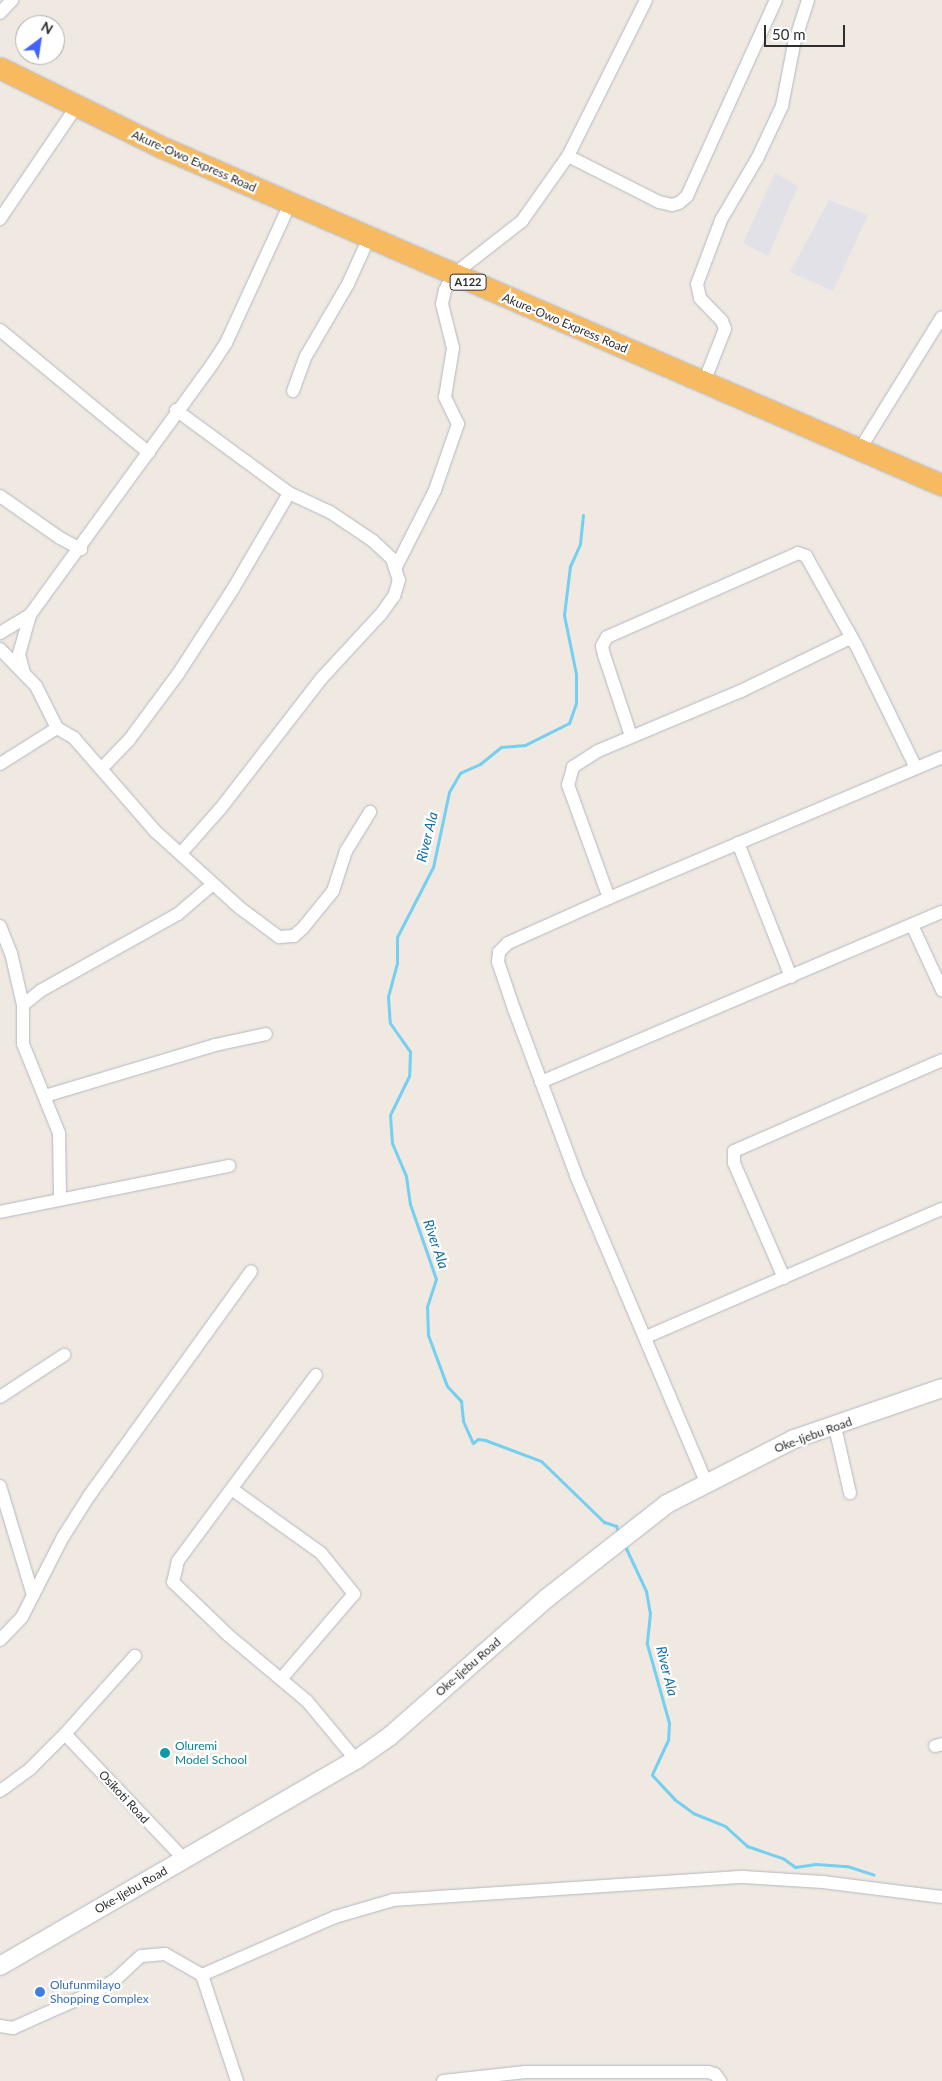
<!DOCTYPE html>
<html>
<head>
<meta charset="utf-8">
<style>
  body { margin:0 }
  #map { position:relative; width:942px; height:2081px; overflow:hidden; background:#efe9e1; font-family:Lato,sans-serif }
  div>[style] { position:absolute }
  .industrial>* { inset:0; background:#e3e1e8 }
  .stream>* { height:3px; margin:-1.5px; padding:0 1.5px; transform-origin:1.5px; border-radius:1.5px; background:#75cff0 }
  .roads { filter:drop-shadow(0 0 1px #b4b7c1) drop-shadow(0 0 1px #b4b7c1) }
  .minor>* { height:12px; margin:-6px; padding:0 6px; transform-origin:6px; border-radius:6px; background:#fff }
  .secondary>* { height:18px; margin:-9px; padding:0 9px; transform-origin:9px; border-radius:9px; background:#fff }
  .trunk>* { height:21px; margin:-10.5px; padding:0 10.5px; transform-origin:10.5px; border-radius:10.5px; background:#f8ba60 }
  .dots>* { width:14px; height:14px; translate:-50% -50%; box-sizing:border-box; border:2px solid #fff; border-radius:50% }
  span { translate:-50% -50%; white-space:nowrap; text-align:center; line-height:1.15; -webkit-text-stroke:4.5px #fff; paint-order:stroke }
  .shield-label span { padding:1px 4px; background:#fff; border:1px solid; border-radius:4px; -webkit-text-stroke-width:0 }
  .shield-label { font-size:11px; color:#2e2e2e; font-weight:700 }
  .street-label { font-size:12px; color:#2e2e2e }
  .culture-label { font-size:12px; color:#0d838f }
  .left { translate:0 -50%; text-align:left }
  .shop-label { font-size:12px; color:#366cbe }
  .water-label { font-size:14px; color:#0d6fa3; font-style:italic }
  .north { position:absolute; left:15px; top:15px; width:50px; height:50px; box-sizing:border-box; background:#fff; border:1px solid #ababab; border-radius:50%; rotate:31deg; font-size:14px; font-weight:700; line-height:20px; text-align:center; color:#2e2e2e }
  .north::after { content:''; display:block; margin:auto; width:18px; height:22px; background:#4264fb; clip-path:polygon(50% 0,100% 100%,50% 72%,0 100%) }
  .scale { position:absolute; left:764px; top:25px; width:81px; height:22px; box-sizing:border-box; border:2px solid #2e2e2e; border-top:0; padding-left:6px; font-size:15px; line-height:18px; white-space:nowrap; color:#2e2e2e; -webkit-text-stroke:4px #fff; paint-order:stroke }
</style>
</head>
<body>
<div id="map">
  <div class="industrial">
    <div style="clip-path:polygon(775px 173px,798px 186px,768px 256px,743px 243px)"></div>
    <div style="clip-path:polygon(829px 200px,868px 215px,833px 291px,790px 272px)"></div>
  </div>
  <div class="stream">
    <div style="left:583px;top:515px;width:29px;rotate:96deg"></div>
    <div style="left:580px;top:544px;width:24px;rotate:114deg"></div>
    <div style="left:570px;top:566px;width:49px;rotate:97deg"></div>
    <div style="left:564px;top:615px;width:60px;rotate:78.5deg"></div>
    <div style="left:576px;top:674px;width:29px;rotate:90deg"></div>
    <div style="left:576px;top:703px;width:21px;rotate:109deg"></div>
    <div style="left:569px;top:723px;width:49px;rotate:153.4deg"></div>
    <div style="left:525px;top:745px;width:24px;rotate:175deg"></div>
    <div style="left:501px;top:747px;width:27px;rotate:141deg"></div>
    <div style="left:480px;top:764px;width:22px;rotate:156deg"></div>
    <div style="left:460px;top:773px;width:22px;rotate:120deg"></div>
    <div style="left:449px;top:792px;width:77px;rotate:102deg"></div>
    <div style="left:433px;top:867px;width:79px;rotate:117.2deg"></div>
    <div style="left:397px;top:937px;width:26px;rotate:90deg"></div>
    <div style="left:397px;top:963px;width:35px;rotate:105deg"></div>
    <div style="left:388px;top:997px;width:26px;rotate:86deg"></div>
    <div style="left:390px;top:1023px;width:35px;rotate:55deg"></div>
    <div style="left:410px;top:1052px;width:24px;rotate:92deg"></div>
    <div style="left:409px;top:1076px;width:43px;rotate:116deg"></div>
    <div style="left:390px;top:1115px;width:28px;rotate:86deg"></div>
    <div style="left:392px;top:1143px;width:36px;rotate:67deg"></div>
    <div style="left:406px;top:1176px;width:28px;rotate:82deg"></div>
    <div style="left:410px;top:1204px;width:79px;rotate:70.9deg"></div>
    <div style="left:436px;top:1279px;width:28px;rotate:108deg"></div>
    <div style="left:427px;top:1306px;width:29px;rotate:88deg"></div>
    <div style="left:428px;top:1335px;width:54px;rotate:69.6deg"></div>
    <div style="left:447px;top:1386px;width:21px;rotate:47deg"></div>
    <div style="left:461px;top:1401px;width:20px;rotate:84deg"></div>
    <div style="left:463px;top:1421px;width:24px;rotate:66deg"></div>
    <div style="left:473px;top:1443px;width:6px;rotate:-39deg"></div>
    <div style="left:478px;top:1439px;width:7px;rotate:8deg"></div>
    <div style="left:485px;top:1440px;width:60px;rotate:20.6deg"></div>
    <div style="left:541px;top:1461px;width:88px;rotate:44.1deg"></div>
    <div style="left:604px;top:1522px;width:13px;rotate:18deg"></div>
    <div style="left:616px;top:1526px;width:9px;rotate:69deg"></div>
    <div style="left:624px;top:1544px;width:52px;rotate:64.9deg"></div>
    <div style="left:646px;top:1591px;width:22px;rotate:80deg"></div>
    <div style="left:650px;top:1613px;width:31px;rotate:96deg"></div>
    <div style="left:647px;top:1644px;width:82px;rotate:74.4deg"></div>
    <div style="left:669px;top:1723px;width:17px;rotate:93deg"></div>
    <div style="left:668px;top:1740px;width:38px;rotate:115deg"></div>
    <div style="left:652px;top:1775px;width:33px;rotate:47deg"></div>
    <div style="left:674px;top:1799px;width:24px;rotate:36deg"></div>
    <div style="left:693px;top:1813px;width:35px;rotate:22deg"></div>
    <div style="left:725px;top:1826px;width:30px;rotate:42deg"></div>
    <div style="left:747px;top:1846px;width:39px;rotate:19deg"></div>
    <div style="left:784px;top:1859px;width:14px;rotate:36deg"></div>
    <div style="left:795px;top:1867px;width:21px;rotate:-8deg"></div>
    <div style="left:816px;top:1864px;width:31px;rotate:4deg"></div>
    <div style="left:847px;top:1866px;width:28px;rotate:18deg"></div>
  </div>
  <div class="roads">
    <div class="minor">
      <div style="left:0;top:13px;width:18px;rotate:-47deg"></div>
      <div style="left:568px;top:156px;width:102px;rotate:26.8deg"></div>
      <div style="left:659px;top:202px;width:13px;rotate:13deg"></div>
      <div style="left:672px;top:205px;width:7px;rotate:-16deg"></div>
      <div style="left:679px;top:203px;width:11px;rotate:-41deg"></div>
      <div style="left:687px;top:196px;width:215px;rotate:-65.6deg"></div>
      <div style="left:0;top:219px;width:135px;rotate:-55.8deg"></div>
      <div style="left:0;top:330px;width:193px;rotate:39.5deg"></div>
      <div style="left:704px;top:382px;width:57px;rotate:-68.4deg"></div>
      <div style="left:725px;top:329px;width:9px;rotate:-111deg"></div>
      <div style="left:722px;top:321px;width:32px;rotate:-134deg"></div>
      <div style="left:700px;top:298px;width:14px;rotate:-102deg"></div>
      <div style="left:697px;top:284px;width:68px;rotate:-69.4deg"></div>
      <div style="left:721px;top:220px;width:71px;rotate:-59.5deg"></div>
      <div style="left:757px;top:159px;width:59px;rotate:-64.7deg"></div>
      <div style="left:782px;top:106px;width:63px;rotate:-79deg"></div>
      <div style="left:794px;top:44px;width:46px;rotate:-72.3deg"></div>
      <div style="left:293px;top:391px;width:37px;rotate:-70deg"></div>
      <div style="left:306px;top:356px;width:83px;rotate:-59.7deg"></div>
      <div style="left:348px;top:284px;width:51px;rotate:-65.5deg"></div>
      <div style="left:176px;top:410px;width:140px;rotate:36.3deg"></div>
      <div style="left:289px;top:493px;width:45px;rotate:24.9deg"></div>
      <div style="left:330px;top:512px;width:52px;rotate:34deg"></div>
      <div style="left:373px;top:541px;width:26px;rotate:43deg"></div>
      <div style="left:392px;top:559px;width:22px;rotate:72deg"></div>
      <div style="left:399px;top:580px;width:17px;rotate:107deg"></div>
      <div style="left:394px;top:596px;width:24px;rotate:126deg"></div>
      <div style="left:380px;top:615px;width:87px;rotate:132.7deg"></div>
      <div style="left:321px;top:679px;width:165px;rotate:127.8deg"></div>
      <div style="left:220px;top:809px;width:57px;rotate:131.5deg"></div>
      <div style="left:860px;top:449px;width:155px;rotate:-58.2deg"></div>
      <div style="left:0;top:496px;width:73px;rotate:35deg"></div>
      <div style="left:60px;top:538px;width:24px;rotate:28deg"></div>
      <div style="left:396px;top:567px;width:86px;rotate:-63.1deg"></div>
      <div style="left:435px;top:490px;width:70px;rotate:-70.8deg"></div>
      <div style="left:458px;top:424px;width:30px;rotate:-116deg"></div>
      <div style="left:445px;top:397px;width:50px;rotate:-80.7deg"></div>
      <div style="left:453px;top:348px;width:45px;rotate:-104deg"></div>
      <div style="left:442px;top:304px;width:14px;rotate:-78deg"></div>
      <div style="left:445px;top:290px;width:17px;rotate:-62deg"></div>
      <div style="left:453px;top:275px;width:88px;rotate:-38deg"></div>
      <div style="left:522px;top:221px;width:80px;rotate:-54.7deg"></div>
      <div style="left:568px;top:156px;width:174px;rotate:-63.4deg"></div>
      <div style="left:0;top:633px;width:35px;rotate:-31deg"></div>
      <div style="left:30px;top:615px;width:311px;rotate:-54deg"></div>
      <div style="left:213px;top:363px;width:24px;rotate:-57deg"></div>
      <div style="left:226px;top:343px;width:153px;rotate:-65.3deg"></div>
      <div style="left:0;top:649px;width:52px;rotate:45.8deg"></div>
      <div style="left:36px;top:686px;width:47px;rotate:63.4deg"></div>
      <div style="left:57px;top:728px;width:20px;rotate:30deg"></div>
      <div style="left:74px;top:738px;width:123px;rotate:48.9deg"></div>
      <div style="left:155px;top:831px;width:115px;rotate:42.2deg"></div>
      <div style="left:240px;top:908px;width:49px;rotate:36.6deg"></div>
      <div style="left:279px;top:937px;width:15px;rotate:-4deg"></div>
      <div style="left:294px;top:936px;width:12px;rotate:-42deg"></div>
      <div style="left:303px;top:928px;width:48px;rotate:-51deg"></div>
      <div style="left:333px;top:891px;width:42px;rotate:-72deg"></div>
      <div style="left:346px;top:851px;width:46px;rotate:-58.4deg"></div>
      <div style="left:24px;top:673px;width:20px;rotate:-105deg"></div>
      <div style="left:19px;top:654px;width:41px;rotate:-74.2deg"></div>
      <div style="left:631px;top:736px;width:85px;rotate:-108.4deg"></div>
      <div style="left:604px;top:655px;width:9px;rotate:-103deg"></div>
      <div style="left:602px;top:646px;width:10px;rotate:-61deg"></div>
      <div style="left:607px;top:637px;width:209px;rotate:-23.7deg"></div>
      <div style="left:798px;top:553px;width:9px;rotate:21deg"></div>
      <div style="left:806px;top:556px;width:102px;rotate:60.7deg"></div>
      <div style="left:856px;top:645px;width:135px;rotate:64deg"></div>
      <div style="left:0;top:764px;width:67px;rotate:-32.3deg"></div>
      <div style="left:101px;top:769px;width:40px;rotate:-46deg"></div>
      <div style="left:129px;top:740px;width:82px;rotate:-53.4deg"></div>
      <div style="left:178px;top:674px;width:101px;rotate:-57.1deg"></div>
      <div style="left:233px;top:589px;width:111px;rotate:-59.7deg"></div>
      <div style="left:738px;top:843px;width:144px;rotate:68.4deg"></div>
      <div style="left:609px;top:898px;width:120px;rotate:-109.9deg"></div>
      <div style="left:568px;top:785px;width:19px;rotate:-74deg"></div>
      <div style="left:573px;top:767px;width:30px;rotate:-33deg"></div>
      <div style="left:598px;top:751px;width:155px;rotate:-22.8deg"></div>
      <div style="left:741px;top:691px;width:117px;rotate:-25.9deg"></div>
      <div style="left:846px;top:640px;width:5px"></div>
      <div style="left:912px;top:925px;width:72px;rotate:65.2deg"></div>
      <div style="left:0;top:926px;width:29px;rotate:68deg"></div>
      <div style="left:11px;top:953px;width:53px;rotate:77deg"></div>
      <div style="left:23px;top:1005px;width:39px;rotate:90deg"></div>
      <div style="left:23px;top:1044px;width:96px;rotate:68deg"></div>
      <div style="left:59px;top:1133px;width:65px;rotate:89.1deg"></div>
      <div style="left:23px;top:1005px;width:22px;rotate:-39deg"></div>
      <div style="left:40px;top:991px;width:158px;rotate:-29.2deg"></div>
      <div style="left:178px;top:914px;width:46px;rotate:-40.6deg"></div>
      <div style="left:541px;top:1082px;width:436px;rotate:-23deg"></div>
      <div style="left:45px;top:1096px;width:177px;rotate:-16.7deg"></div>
      <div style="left:215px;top:1045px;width:52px;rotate:-12.2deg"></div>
      <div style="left:0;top:1212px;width:234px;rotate:-11.4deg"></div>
      <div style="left:784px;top:1278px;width:125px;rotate:-113.5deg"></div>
      <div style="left:734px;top:1163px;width:12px;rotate:-90deg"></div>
      <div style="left:734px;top:1151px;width:227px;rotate:-23.6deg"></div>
      <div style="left:646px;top:1337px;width:322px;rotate:-23.4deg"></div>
      <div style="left:316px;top:1375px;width:232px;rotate:126.6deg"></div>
      <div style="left:178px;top:1561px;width:22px;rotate:103deg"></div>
      <div style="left:173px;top:1582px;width:76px;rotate:43.9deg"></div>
      <div style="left:228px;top:1635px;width:103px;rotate:39.9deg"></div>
      <div style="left:307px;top:1701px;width:77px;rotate:50.3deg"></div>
      <div style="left:0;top:1397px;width:77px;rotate:-33.3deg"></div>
      <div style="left:835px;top:1427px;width:68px;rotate:77.2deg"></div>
      <div style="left:706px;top:1482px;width:333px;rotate:-113deg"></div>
      <div style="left:576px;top:1175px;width:177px;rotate:-110.5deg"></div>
      <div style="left:514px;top:1009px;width:50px;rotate:-108.8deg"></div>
      <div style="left:498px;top:962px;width:10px;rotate:-84deg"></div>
      <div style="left:499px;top:952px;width:13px;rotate:-45deg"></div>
      <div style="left:508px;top:943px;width:111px;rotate:-24deg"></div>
      <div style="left:609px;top:898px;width:362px;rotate:-22.9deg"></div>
      <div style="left:0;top:1486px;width:114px;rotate:73.2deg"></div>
      <div style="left:233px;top:1490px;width:108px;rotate:35.6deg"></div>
      <div style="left:321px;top:1553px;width:53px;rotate:51.2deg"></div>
      <div style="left:354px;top:1594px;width:111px;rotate:130.6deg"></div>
      <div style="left:0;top:1640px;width:32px;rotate:-46deg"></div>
      <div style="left:22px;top:1617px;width:90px;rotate:-62.9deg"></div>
      <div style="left:63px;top:1537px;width:49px;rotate:-57.6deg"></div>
      <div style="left:89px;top:1496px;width:277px;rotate:-54.2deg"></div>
      <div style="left:65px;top:1734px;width:173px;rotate:46.4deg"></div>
      <div style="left:935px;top:1746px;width:7px;rotate:-16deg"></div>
      <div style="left:0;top:1791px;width:37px;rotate:-36deg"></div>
      <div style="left:30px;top:1769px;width:49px;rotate:-45deg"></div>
      <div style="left:65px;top:1734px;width:105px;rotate:-48.1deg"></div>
      <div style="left:202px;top:1975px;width:145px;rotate:-23.6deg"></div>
      <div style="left:335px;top:1917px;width:60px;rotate:-16.3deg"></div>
      <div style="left:393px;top:1900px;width:351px;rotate:-3.8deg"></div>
      <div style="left:743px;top:1877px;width:80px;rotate:3.6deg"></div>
      <div style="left:823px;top:1882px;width:120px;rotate:7.2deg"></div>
      <div style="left:0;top:2026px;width:13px;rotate:9deg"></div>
      <div style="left:13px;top:2028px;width:89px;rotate:-24deg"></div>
      <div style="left:94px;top:1992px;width:24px;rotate:-30deg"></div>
      <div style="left:115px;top:1980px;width:35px;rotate:-43deg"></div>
      <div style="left:141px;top:1956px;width:24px;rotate:-5deg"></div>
      <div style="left:165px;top:1954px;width:43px;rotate:29.6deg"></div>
      <div style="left:202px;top:1975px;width:112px;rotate:71.7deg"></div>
      <div style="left:443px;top:2081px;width:83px;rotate:-6.2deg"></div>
      <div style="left:526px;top:2072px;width:182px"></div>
      <div style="left:708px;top:2072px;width:7px;rotate:16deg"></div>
      <div style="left:715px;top:2074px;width:9px;rotate:54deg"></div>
    </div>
    <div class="secondary">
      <div style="left:0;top:1966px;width:411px;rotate:-30.1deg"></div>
      <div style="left:356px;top:1760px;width:42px;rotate:-35.2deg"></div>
      <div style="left:390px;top:1736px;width:209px;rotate:-41.3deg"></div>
      <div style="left:547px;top:1598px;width:152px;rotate:-38.1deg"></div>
      <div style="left:667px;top:1504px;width:143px;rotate:-27.1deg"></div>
      <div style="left:794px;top:1439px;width:157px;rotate:-19deg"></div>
    </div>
    <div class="trunk">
      <div style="left:0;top:68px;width:177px;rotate:26.1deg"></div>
      <div style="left:159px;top:146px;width:853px;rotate:23.41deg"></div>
    </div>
  </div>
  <div class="dots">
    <div style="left:165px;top:1753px;background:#0f9aa8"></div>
    <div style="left:40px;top:1992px;background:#3f7fe0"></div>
  </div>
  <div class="shield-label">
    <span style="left:468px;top:282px">A122</span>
  </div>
  <div class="street-label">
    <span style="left:194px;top:161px;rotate:24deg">Akure-Owo Express Road</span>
    <span style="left:565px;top:323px;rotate:23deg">Akure-Owo Express Road</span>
    <span style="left:813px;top:1435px;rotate:-20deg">Oke-Ijebu Road</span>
    <span style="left:468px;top:1667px;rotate:-41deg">Oke-Ijebu Road</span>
    <span style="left:124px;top:1797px;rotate:47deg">Osikoti Road</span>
    <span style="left:131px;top:1890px;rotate:-30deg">Oke-Ijebu Road</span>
  </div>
  <div class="culture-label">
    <span class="left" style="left:175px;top:1753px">Oluremi<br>Model School</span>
  </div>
  <div class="shop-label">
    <span class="left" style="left:50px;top:1992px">Olufunmilayo<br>Shopping Complex</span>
  </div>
  <div class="water-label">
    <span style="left:427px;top:837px;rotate:-76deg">River Ala</span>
    <span style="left:436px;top:1244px;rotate:71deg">River Ala</span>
    <span style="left:667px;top:1671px;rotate:76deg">River Ala</span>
  </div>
  <div class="north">N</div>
  <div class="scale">50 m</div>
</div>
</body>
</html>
